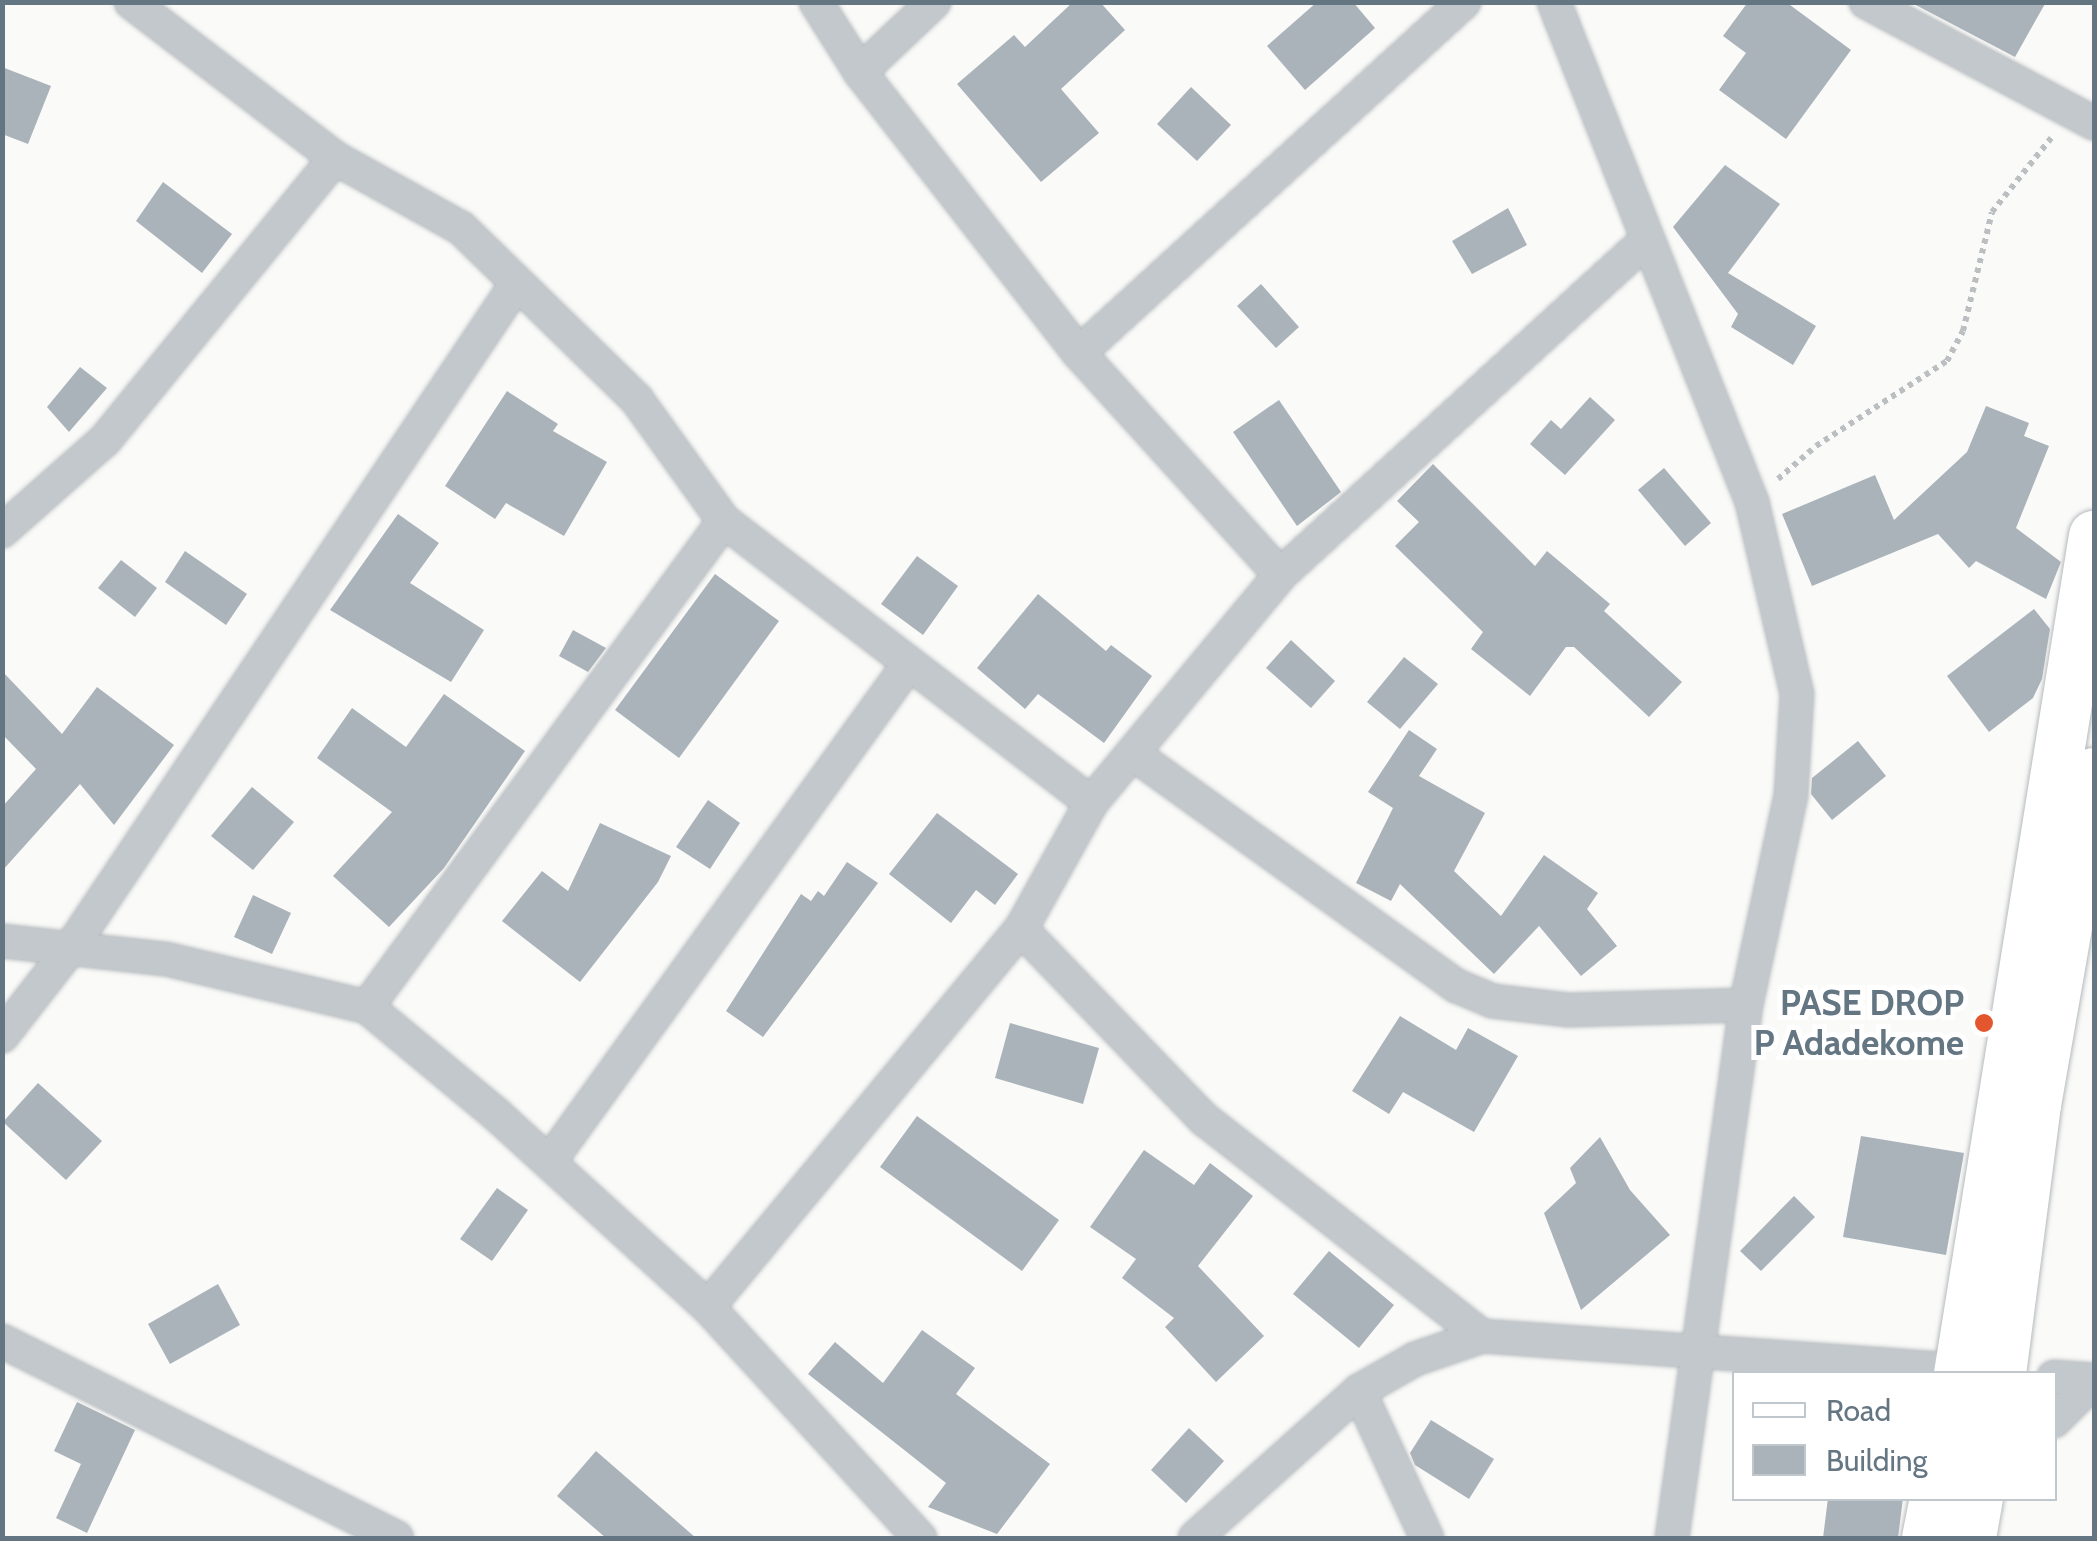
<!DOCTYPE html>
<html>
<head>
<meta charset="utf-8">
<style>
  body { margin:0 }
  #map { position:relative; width:2097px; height:1541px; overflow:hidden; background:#fafaf8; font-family:Cabin,sans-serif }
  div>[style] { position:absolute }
  .building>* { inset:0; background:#aab3b9 }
  .path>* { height:6px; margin-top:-3px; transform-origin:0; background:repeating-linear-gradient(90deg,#bbbfc2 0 5px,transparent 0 10px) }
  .roads { filter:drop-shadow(0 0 2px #b5babe) drop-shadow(0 0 2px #b5babe) }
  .street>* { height:32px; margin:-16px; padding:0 16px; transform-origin:16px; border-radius:16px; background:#c3c8cc }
  .primary>* { height:50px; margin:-25px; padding:0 25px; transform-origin:25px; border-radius:25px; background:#fff }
  .dots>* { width:28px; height:28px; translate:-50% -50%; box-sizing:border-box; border:5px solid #fff; border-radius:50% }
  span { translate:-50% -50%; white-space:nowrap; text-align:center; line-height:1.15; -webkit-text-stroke:10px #fff; paint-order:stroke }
  .poi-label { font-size:35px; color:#657683; font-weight:700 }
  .right { translate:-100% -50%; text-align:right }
  .frame { position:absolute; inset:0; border:5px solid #657683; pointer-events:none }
  .legend { position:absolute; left:1732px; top:1371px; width:325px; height:130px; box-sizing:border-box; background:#fff; border:2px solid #c1c8cd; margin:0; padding:12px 18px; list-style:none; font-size:30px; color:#657683 }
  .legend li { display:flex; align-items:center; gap:20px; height:50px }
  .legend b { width:50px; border:2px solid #c1c8cd }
</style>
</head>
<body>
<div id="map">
  <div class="building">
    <div style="clip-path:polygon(1073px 2px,1100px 2px,1125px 30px,1061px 89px,1099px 133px,1041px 182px,957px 84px,1014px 35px,1025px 47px)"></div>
    <div style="clip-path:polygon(1317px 2px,1353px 2px,1375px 28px,1305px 90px,1267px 46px)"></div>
    <div style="clip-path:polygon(1748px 2px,1786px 2px,1851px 50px,1786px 139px,1719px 90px,1746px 53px,1723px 36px)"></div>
    <div style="clip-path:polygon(1910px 2px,2046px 2px,2015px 57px)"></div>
    <div style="clip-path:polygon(2px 67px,51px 86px,28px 144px,2px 134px)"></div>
    <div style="clip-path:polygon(1191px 87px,1231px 125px,1197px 161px,1157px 124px)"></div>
    <div style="clip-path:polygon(1725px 165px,1780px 204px,1728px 273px,1816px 326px,1793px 365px,1731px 327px,1738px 314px,1673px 227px)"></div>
    <div style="clip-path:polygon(163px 182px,232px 234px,202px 273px,136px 221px)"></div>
    <div style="clip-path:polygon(1508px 208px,1527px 245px,1472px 274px,1452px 241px)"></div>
    <div style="clip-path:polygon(1261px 284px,1299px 327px,1276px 348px,1237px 306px)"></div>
    <div style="clip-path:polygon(80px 367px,107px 388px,69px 432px,47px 407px)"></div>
    <div style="clip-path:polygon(507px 391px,558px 424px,553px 431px,607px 462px,564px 536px,506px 503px,495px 519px,445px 486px)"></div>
    <div style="clip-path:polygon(1590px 397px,1615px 420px,1565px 475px,1530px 444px,1551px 420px,1561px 429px)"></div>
    <div style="clip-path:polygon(1279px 400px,1341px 492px,1297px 526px,1233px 432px)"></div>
    <div style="clip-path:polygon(1986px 406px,2029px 423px,2024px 436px,2049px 446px,2016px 528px,2061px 562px,2046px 599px,1976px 561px,1969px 568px,1938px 534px,1812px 586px,1782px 514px,1875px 475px,1894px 520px,1967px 452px)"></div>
    <div style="clip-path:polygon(1433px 464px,1535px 566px,1547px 551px,1610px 604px,1604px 611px,1682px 682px,1649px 717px,1574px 647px,1566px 647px,1530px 696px,1471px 649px,1483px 632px,1395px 546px,1419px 522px,1397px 501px)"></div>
    <div style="clip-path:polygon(1664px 468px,1711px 523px,1685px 546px,1638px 490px)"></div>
    <div style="clip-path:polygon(398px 514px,439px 543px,410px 583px,484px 630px,451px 682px,330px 610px)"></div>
    <div style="clip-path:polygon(185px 551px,247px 594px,226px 625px,165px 582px)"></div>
    <div style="clip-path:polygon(917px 556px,958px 586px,923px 635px,881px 604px)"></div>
    <div style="clip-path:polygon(121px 560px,157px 588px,135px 617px,98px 588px)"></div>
    <div style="clip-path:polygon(715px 574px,779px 621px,679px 758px,615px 710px)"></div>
    <div style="clip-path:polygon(1038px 594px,1106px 651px,1111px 645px,1152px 676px,1104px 743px,1038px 694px,1025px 709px,977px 668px)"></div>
    <div style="clip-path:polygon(2034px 609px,2050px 629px,2042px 679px,2033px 698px,1989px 732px,1947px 676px)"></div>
    <div style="clip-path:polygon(573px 630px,606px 648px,588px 672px,559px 656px)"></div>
    <div style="clip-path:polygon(1291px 640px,1335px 681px,1311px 708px,1266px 668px)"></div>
    <div style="clip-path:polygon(1404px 657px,1438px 684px,1400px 729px,1367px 702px)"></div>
    <div style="clip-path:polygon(2px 671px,62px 734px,97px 687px,174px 745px,114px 825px,80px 784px,2px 871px,2px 807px,36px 769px,2px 734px)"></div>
    <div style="clip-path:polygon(444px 694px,525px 751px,444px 868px,389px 927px,333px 876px,392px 812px,317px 758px,352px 708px,406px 747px)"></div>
    <div style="clip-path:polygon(1409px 730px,1437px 749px,1419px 776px,1485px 813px,1454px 871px,1501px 916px,1544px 855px,1598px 893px,1587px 909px,1617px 946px,1581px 976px,1539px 926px,1494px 974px,1400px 884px,1391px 901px,1356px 883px,1393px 808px,1368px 792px)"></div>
    <div style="clip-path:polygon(1858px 741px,1886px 776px,1832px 820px,1811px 794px,1812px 778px)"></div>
    <div style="clip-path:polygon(252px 787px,294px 822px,253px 870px,211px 836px)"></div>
    <div style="clip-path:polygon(708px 800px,740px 823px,710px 869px,676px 847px)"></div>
    <div style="clip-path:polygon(937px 813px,1018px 874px,995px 905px,976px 890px,951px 923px,889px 874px)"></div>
    <div style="clip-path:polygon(600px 823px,671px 856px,658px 882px,580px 982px,502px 921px,542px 871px,568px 891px)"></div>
    <div style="clip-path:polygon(847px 862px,878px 883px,763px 1037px,726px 1011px,801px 894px,811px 901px,818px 891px,824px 896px)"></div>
    <div style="clip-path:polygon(253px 895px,291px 913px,272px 954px,234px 937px)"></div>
    <div style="clip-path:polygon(1400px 1016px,1456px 1050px,1468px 1028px,1518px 1056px,1474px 1132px,1403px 1092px,1389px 1114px,1352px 1091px)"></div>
    <div style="clip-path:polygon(1010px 1023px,1099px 1048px,1083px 1104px,995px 1078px)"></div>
    <div style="clip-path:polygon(38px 1083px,102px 1141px,66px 1180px,3px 1122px)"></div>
    <div style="clip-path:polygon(917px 1116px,1059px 1220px,1022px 1271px,880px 1167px)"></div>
    <div style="clip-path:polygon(1861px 1136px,1964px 1153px,1946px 1255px,1843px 1237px)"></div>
    <div style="clip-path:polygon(1600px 1137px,1630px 1190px,1670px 1235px,1581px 1310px,1544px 1213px,1576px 1183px,1570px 1168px)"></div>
    <div style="clip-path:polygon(1144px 1150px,1194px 1185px,1210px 1163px,1253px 1196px,1198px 1266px,1264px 1336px,1216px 1382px,1165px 1327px,1174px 1318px,1122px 1278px,1136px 1259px,1090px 1227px)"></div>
    <div style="clip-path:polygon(497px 1188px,528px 1210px,492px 1261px,460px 1239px)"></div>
    <div style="clip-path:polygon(1794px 1196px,1815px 1217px,1761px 1271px,1740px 1251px)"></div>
    <div style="clip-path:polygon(1329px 1251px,1394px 1305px,1359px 1348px,1293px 1294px)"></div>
    <div style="clip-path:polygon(218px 1284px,240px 1325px,170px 1364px,148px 1324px)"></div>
    <div style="clip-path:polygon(922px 1330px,975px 1368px,956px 1394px,1050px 1464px,997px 1534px,928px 1507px,946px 1483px,808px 1374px,835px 1342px,883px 1383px)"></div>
    <div style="clip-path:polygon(77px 1402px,135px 1430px,87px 1533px,56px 1518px,81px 1464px,54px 1451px)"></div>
    <div style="clip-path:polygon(1431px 1420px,1494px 1459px,1469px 1499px,1415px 1465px,1410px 1453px)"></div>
    <div style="clip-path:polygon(1189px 1428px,1224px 1461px,1186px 1503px,1151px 1470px)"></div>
    <div style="clip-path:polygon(596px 1451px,696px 1538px,606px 1538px,557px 1496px)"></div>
    <div style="clip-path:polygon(1828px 1498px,1903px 1498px,1898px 1538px,1823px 1538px)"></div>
  </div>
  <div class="path">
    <div style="left:1778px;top:479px;width:50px;rotate:-41deg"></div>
    <div style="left:1816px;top:446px;width:156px;rotate:-33deg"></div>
    <div style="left:1947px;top:361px;width:34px;rotate:-62deg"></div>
    <div style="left:1963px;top:331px;width:122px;rotate:-76.3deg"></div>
    <div style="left:1992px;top:212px;width:95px;rotate:-51.4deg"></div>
  </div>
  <div class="roads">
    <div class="street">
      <div style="left:131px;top:2px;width:257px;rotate:37.4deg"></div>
      <div style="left:335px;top:158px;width:144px;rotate:29.1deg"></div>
      <div style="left:461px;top:228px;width:246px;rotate:44.3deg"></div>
      <div style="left:637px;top:400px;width:149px;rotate:54.3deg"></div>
      <div style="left:724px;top:521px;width:463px;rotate:37.5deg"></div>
      <div style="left:816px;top:2px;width:83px;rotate:57.8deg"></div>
      <div style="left:860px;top:72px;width:356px;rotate:52.1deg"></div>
      <div style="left:1079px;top:353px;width:299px;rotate:47.8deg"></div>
      <div style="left:1554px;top:2px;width:538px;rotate:68.4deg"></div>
      <div style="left:1752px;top:502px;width:197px;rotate:76.8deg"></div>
      <div style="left:1797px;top:694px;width:101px;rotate:93.4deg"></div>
      <div style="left:1791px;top:795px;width:215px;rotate:102.1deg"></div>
      <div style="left:1746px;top:1005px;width:538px;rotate:97.9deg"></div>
      <div style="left:1866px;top:2px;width:258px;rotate:28deg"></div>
      <div style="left:860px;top:72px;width:102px;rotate:-43.4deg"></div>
      <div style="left:1079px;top:353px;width:521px;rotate:-42.36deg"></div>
      <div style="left:2px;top:531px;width:137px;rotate:-41.5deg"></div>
      <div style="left:105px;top:440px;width:364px;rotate:-50.8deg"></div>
      <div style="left:1135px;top:755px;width:396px;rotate:35.7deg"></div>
      <div style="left:1457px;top:986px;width:38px;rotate:23deg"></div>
      <div style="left:1492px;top:1001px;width:78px;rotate:6.7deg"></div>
      <div style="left:1569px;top:1010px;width:177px;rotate:-1.6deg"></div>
      <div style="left:1021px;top:929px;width:264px;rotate:46.1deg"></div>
      <div style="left:1204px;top:1119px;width:353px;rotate:38deg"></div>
      <div style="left:2px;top:941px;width:165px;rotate:6.3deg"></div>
      <div style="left:166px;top:959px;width:207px;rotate:13.4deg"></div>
      <div style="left:367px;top:1007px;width:169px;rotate:39.7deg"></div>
      <div style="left:497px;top:1115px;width:285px;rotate:42.3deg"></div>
      <div style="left:708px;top:1307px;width:314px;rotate:47.5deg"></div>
      <div style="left:367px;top:1007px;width:603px;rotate:-53.7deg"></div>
      <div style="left:2px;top:1036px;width:114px;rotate:-52.1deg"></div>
      <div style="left:72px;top:946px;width:795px;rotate:-56.13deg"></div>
      <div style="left:550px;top:1161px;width:612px;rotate:-54.18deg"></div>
      <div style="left:708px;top:1307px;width:491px;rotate:-50.4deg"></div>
      <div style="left:1021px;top:929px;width:144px;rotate:-60.9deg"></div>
      <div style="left:1091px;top:803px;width:296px;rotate:-50.3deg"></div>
      <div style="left:1280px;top:575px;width:497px;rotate:-42.4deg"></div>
      <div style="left:2px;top:1341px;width:441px;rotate:26.5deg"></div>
      <div style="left:2054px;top:1377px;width:40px;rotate:4.3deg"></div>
      <div style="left:1359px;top:1391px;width:162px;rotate:65.2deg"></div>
      <div style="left:2054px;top:1421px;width:57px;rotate:-45deg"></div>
      <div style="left:1195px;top:1538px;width:220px;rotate:-41.9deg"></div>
      <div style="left:1359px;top:1391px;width:64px;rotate:-29.7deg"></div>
      <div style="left:1415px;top:1359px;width:71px;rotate:-18.9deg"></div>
      <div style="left:1482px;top:1336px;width:479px;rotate:4.1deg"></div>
    </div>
    <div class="primary">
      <div style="left:1959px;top:1374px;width:849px;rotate:-80.85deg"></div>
      <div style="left:2001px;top:1374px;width:271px;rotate:-82.6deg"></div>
      <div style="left:2036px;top:1105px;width:337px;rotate:-80.1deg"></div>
      <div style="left:1927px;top:1538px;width:41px;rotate:-78.7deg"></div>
      <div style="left:1971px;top:1538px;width:41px;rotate:-80.1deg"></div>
    </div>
  </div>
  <div class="dots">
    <div style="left:1984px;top:1023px;background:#e4572e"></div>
  </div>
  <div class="poi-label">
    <span class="right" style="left:1964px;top:1023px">PASE DROP<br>P Adadekome</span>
  </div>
  <div class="frame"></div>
  <ul class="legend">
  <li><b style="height:12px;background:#fff"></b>Road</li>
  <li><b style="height:28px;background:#aab3b9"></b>Building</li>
  </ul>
</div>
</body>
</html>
